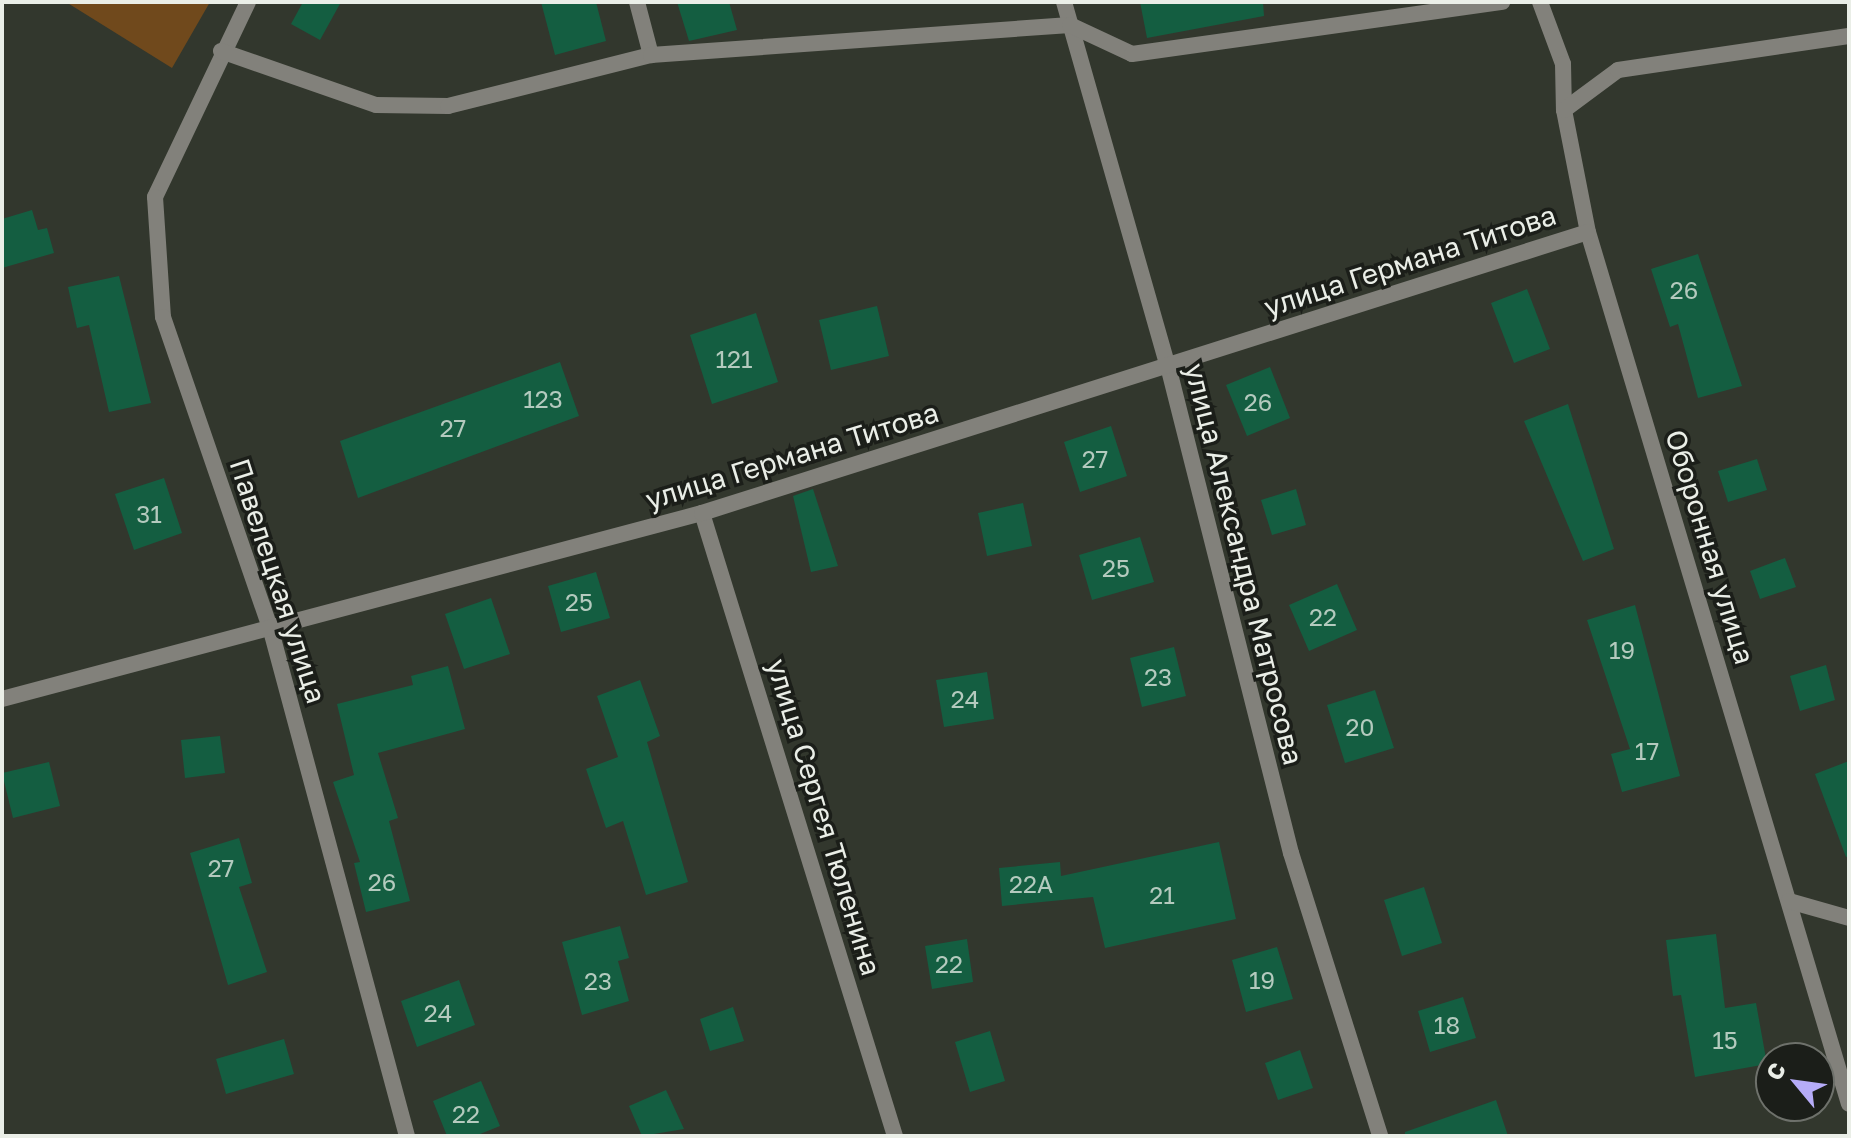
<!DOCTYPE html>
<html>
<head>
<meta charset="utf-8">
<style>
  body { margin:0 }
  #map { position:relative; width:1851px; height:1138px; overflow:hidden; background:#32372d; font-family:"Golos Text",sans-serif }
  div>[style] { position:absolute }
  .green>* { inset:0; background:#70491c }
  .building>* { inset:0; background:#145e41 }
  .minor>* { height:16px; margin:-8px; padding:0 8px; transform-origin:8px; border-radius:8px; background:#82817b }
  span { translate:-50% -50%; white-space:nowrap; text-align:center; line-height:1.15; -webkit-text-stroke:7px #1b1e19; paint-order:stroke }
  .number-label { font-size:24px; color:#b4cabe }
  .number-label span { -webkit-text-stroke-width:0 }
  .street-label { font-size:28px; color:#eaeee7 }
  .frame { position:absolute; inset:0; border:4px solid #eaeee7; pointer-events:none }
  .north { position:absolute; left:1755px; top:1042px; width:80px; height:80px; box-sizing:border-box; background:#1b1e19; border:2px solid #6e716b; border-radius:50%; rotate:299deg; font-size:22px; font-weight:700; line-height:32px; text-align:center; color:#eaeee7 }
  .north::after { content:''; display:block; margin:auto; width:28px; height:36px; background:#b6acf8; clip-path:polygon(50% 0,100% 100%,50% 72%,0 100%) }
</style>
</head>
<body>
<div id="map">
  <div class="green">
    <div style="clip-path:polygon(66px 2px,210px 2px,172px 68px)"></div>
  </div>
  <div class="building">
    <div style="clip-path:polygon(303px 2px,341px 2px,320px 40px,291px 24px)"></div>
    <div style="clip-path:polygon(541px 2px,596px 2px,606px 41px,555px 55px)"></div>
    <div style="clip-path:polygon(677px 2px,729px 2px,737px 30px,689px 41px)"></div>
    <div style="clip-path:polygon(1140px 2px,1263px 2px,1264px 16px,1147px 38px)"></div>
    <div style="clip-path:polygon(32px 210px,38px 230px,47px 228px,54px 253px,2px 268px,2px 219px)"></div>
    <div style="clip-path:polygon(1698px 254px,1742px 386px,1698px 398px,1678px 324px,1670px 327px,1651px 269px)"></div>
    <div style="clip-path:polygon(119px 276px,151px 403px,109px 412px,89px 325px,77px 328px,68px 287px)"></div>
    <div style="clip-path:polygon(1527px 289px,1550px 349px,1514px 363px,1491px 303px)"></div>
    <div style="clip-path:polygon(877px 306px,889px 356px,831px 370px,819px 320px)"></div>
    <div style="clip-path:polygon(756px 313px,778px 382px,712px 404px,690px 335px)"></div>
    <div style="clip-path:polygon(560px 362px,579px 416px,358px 498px,340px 441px)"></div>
    <div style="clip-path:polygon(1270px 367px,1290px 418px,1247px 436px,1226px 385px)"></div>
    <div style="clip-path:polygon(1568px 404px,1614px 549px,1583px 561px,1524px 421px)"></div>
    <div style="clip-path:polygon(1111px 426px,1127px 476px,1080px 492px,1064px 442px)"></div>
    <div style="clip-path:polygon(1757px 459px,1767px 490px,1728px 502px,1718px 471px)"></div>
    <div style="clip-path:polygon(164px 478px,182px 533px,134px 550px,115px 494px)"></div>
    <div style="clip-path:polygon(813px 489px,838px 566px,811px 572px,793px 496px)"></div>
    <div style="clip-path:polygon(1296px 489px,1306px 525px,1272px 535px,1261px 500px)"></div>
    <div style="clip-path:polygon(1023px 503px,1032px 546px,987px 556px,978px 513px)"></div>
    <div style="clip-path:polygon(1140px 537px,1154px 582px,1092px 600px,1079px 555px)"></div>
    <div style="clip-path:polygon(1785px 558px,1796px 587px,1760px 599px,1750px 571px)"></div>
    <div style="clip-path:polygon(596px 572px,610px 618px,561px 632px,548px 586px)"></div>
    <div style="clip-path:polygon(1337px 584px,1357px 630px,1309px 651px,1289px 605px)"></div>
    <div style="clip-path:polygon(491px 598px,510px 654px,464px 669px,445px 614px)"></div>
    <div style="clip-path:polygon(1635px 605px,1680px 776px,1622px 792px,1611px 754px,1630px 749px,1587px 620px)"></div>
    <div style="clip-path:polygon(1174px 647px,1186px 696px,1142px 707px,1130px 658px)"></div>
    <div style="clip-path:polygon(1826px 665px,1835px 700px,1800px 711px,1790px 676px)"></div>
    <div style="clip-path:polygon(448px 666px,465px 729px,378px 753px,398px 818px,389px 821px,410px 901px,366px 912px,354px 863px,360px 862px,333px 782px,354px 775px,337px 704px,413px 685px,411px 676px)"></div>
    <div style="clip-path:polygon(987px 672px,994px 719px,944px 727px,936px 680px)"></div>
    <div style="clip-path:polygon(640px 680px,660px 736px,647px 742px,688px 882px,646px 895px,623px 821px,606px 828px,586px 769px,618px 757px,597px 696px)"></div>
    <div style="clip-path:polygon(1375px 690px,1394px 748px,1345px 763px,1327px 705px)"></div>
    <div style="clip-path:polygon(220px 736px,225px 773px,185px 778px,181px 740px)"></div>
    <div style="clip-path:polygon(1849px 761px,1849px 856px,1846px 857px,1815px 774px)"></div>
    <div style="clip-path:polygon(49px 762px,60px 806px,13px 818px,2px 773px)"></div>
    <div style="clip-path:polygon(239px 838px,252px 883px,239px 887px,267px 972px,228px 985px,190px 853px)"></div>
    <div style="clip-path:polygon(1219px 842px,1236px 919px,1105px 948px,1093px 897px,1002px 906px,999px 868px,1060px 862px,1061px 876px)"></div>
    <div style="clip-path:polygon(1424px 887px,1442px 943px,1402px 956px,1384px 900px)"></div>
    <div style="clip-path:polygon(620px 926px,629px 958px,618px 961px,629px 1001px,582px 1015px,562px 942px)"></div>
    <div style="clip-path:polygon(1716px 934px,1725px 1008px,1756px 1003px,1767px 1064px,1695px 1077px,1681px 995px,1673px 996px,1666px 940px)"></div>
    <div style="clip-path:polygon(967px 939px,973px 982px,932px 989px,925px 946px)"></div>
    <div style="clip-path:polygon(1277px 947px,1293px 999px,1246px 1012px,1232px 960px)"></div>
    <div style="clip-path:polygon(459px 980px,475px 1025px,417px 1047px,401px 1001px)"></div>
    <div style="clip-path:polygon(1463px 997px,1476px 1038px,1430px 1052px,1418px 1011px)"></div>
    <div style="clip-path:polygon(733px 1007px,744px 1041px,710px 1051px,700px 1019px)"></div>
    <div style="clip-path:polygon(990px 1031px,1005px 1081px,970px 1092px,955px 1042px)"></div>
    <div style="clip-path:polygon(284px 1039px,294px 1074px,226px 1094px,216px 1059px)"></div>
    <div style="clip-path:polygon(1300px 1050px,1313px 1088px,1278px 1100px,1265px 1063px)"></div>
    <div style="clip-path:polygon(481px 1081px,500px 1126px,475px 1136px,447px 1136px,433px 1101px)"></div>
    <div style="clip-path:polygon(666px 1090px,684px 1129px,642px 1136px,629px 1106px)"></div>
    <div style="clip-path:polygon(1496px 1100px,1508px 1136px,1405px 1136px,1405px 1132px)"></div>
  </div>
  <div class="minor">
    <div style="left:248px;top:2px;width:216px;rotate:115.5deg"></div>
    <div style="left:155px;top:197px;width:120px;rotate:86.2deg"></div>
    <div style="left:163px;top:317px;width:328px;rotate:71deg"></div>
    <div style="left:270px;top:627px;width:527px;rotate:74.94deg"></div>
    <div style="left:637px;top:2px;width:55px;rotate:75.2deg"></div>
    <div style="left:1064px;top:2px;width:379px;rotate:74.1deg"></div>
    <div style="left:1168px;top:366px;width:502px;rotate:75.83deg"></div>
    <div style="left:1291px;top:853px;width:297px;rotate:72.5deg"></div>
    <div style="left:1540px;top:2px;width:66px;rotate:69.6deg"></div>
    <div style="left:1563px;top:64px;width:46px;rotate:88.8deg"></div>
    <div style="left:1564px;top:110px;width:124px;rotate:78.9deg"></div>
    <div style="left:1588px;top:232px;width:910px;rotate:73.34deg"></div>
    <div style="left:221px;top:51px;width:164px;rotate:19.2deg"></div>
    <div style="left:376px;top:105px;width:72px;rotate:0.8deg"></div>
    <div style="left:448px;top:106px;width:209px;rotate:-14.1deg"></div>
    <div style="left:651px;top:55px;width:420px;rotate:-4.1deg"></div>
    <div style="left:1070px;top:25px;width:68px;rotate:25.1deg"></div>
    <div style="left:1132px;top:54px;width:374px;rotate:-8deg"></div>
    <div style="left:1564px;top:110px;width:67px;rotate:-36.5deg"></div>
    <div style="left:1618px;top:70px;width:233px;rotate:-8.4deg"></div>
    <div style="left:702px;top:513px;width:652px;rotate:72.79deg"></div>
    <div style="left:2px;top:699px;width:724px;rotate:-14.88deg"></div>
    <div style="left:702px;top:513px;width:929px;rotate:-17.6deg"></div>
    <div style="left:1789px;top:901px;width:62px;rotate:15.8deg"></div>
  </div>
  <div class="number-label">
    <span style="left:1684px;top:290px">26</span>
    <span style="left:734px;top:359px">121</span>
    <span style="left:543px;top:399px">123</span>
    <span style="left:1258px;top:402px">26</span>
    <span style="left:453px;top:428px">27</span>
    <span style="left:1095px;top:459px">27</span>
    <span style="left:149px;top:514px">31</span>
    <span style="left:1116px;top:568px">25</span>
    <span style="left:579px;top:602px">25</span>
    <span style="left:1323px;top:617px">22</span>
    <span style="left:1622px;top:650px">19</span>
    <span style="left:1158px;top:677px">23</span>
    <span style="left:965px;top:699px">24</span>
    <span style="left:1360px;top:727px">20</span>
    <span style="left:1647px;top:751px">17</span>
    <span style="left:221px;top:868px">27</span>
    <span style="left:382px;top:882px">26</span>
    <span style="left:1031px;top:884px">22А</span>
    <span style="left:1162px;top:895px">21</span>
    <span style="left:949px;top:964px">22</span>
    <span style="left:1262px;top:980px">19</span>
    <span style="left:598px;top:981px">23</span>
    <span style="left:438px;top:1013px">24</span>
    <span style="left:1447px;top:1025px">18</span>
    <span style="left:1725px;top:1040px">15</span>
    <span style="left:466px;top:1114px">22</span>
  </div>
  <div class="street-label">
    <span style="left:1410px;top:261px;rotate:-18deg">улица Германа Титова</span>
    <span style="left:792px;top:456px;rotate:-17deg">улица Германа Титова</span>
    <span style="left:1710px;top:547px;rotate:73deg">Оборонная улица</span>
    <span style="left:1244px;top:564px;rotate:76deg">улица Александра Матросова</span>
    <span style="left:278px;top:581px;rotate:72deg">Павелецкая улица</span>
    <span style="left:824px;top:817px;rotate:73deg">улица Сергея Тюленина</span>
  </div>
  <div class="frame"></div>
  <div class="north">С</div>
</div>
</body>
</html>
